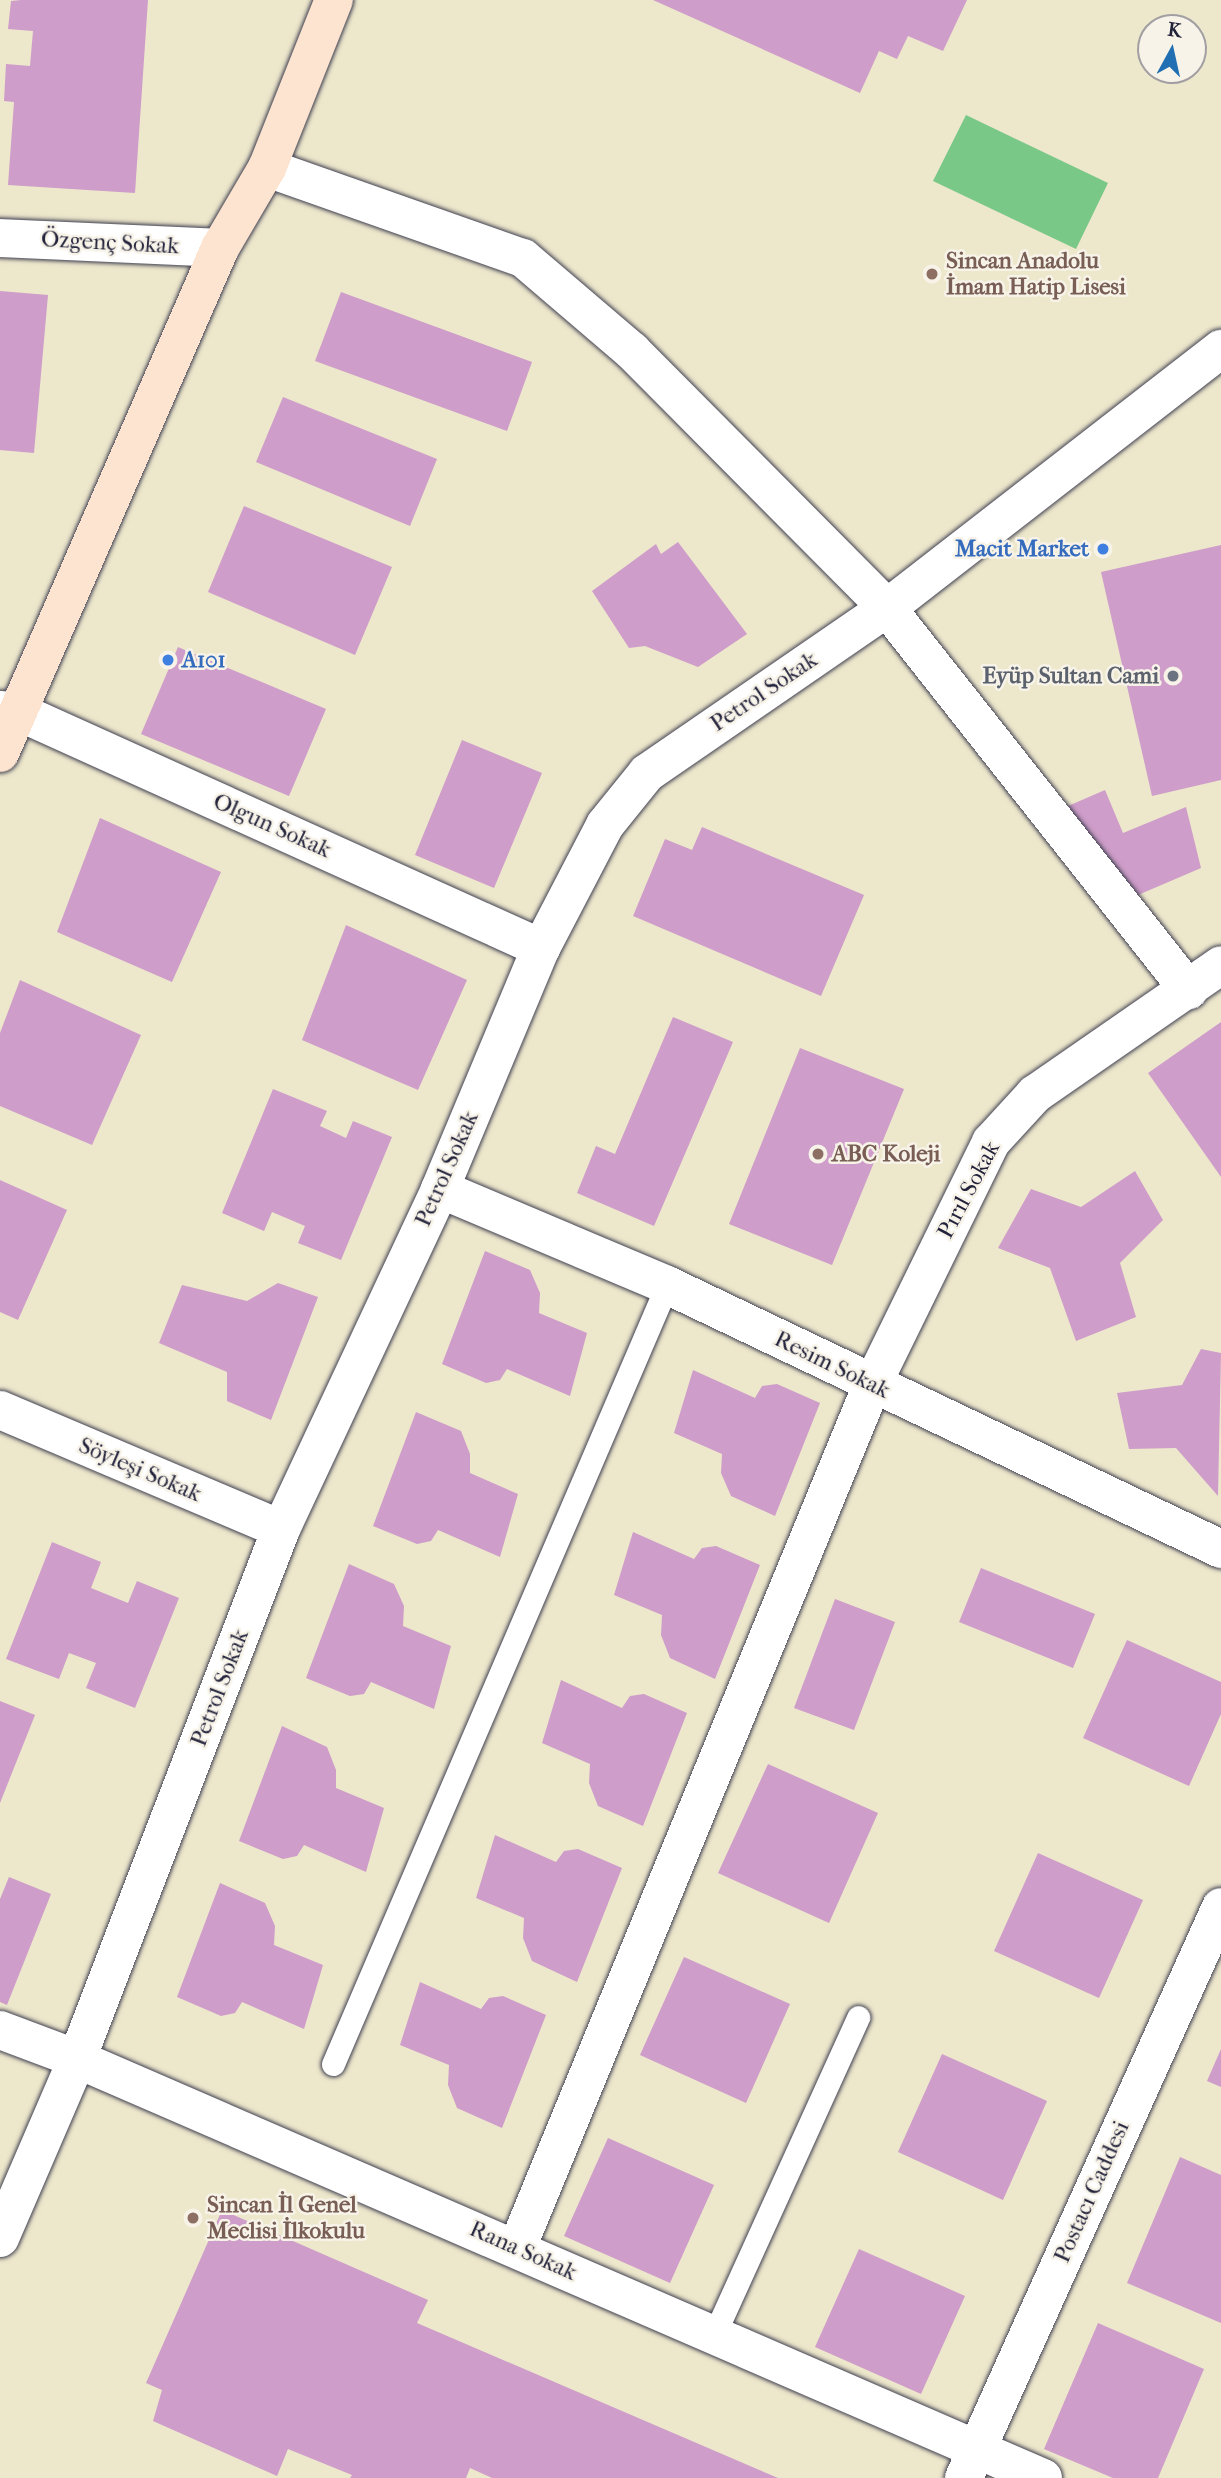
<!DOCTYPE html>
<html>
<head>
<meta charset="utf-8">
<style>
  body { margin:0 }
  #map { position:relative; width:1221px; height:2478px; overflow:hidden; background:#ede7cc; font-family:"IM FELL French Canon",serif }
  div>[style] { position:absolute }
  .green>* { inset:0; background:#7ac888 }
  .building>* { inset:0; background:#ce9dc9 }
  .roads { filter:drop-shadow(0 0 2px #404051) drop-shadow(0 0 2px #404051) }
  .service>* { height:23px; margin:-11.5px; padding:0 11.5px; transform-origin:11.5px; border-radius:11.5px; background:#fff }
  .minor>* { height:38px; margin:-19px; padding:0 19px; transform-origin:19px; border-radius:19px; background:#fff }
  .secondary>* { height:38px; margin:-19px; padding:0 19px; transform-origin:19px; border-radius:19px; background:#fde4d0 }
  .dots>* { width:19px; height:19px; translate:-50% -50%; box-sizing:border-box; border:4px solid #f7f3e8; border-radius:50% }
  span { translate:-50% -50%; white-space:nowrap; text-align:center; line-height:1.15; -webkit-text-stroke:5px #f7f3e8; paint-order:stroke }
  .street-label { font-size:23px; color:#22223b }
  .education-label { font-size:23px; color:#785e54; font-weight:700 }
  .left { translate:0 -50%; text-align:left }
  .shop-label { font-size:23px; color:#366cbe; font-weight:700 }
  .right { translate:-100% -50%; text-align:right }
  .worship-label { font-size:23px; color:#5b616d; font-weight:700 }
  .north { position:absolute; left:1137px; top:14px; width:70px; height:70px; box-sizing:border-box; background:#f7f3e8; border:2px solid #a29fa3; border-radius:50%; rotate:8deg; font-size:19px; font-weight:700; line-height:28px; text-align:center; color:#22223b }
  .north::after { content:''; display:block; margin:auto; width:24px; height:32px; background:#1f6fb2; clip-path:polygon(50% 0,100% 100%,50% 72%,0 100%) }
</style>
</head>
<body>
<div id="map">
  <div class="green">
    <div style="clip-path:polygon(966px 115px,1108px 183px,1076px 249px,933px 181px)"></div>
  </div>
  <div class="building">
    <div style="clip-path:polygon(21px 0,148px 0,135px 193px,8px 185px,14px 102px,4px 101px,6px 64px,30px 66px,33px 31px,8px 29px,11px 1px)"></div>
    <div style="clip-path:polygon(653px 0,967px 0,943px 51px,908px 36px,897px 59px,879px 51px,860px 93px)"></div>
    <div style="clip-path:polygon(0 291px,48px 295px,34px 453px,0 450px)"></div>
    <div style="clip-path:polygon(341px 292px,532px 362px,507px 431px,315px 361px)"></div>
    <div style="clip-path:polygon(283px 397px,437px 459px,410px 526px,256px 462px)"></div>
    <div style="clip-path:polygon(244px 506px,392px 567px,355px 655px,208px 592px)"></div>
    <div style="clip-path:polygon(678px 542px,747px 634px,698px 667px,645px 646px,629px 648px,592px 591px,656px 544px,661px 554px)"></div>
    <div style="clip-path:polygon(1221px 545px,1221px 780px,1152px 796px,1101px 572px)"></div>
    <div style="clip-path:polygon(178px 647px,326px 709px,289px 796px,141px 734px)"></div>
    <div style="clip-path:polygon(462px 740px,542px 773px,494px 888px,415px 855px)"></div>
    <div style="clip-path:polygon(1105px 790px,1123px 833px,1186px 807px,1201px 868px,1131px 898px,1068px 806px)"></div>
    <div style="clip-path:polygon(100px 818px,221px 872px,172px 982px,57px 932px)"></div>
    <div style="clip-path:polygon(702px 827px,864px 895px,821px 996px,633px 916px,665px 839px,692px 850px)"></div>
    <div style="clip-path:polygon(346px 925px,467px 980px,418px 1090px,302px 1040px)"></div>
    <div style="clip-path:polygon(20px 980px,141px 1035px,92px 1145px,0 1106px,0 1033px)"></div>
    <div style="clip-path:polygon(673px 1017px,733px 1042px,654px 1226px,577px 1193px,596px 1146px,615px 1154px)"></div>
    <div style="clip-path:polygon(1221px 1022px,1221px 1177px,1148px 1073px)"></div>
    <div style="clip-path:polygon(800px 1048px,904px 1089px,832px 1265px,729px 1224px)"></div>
    <div style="clip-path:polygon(273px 1089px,327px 1111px,320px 1126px,346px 1138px,353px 1121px,392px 1137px,341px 1260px,298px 1243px,305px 1226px,272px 1212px,264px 1231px,222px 1213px)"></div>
    <div style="clip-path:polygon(1135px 1171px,1163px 1220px,1120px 1263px,1136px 1317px,1076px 1341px,1050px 1268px,998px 1248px,1031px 1189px,1081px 1207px)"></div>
    <div style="clip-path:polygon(0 1180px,67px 1210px,18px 1320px,0 1312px)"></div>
    <div style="clip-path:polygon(485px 1251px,530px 1270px,540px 1293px,539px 1313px,587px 1333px,570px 1396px,507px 1369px,500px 1380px,486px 1383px,442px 1364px)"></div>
    <div style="clip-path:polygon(278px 1283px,318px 1297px,271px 1420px,227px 1401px,227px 1372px,159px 1343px,182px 1285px,247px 1301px)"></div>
    <div style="clip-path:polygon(1201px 1349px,1221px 1353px,1218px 1496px,1176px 1448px,1129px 1449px,1117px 1393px,1182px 1385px)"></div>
    <div style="clip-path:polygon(693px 1370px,755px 1398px,762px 1386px,777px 1384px,820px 1403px,775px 1516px,731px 1496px,721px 1473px,722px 1454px,674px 1433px)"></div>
    <div style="clip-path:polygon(416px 1412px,461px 1431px,470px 1454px,470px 1473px,518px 1494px,500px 1557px,438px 1530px,431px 1541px,417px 1544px,373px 1526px)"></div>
    <div style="clip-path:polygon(633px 1532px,694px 1559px,702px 1548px,716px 1546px,760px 1565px,715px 1679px,670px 1658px,661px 1635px,662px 1615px,614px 1595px)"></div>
    <div style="clip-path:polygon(52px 1542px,101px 1562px,91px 1588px,128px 1603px,137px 1581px,179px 1598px,135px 1708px,86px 1688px,96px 1663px,69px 1653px,59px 1679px,6px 1659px)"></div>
    <div style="clip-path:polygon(349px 1564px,394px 1584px,404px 1606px,403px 1626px,451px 1646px,434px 1709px,371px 1682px,364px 1694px,350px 1696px,306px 1678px)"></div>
    <div style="clip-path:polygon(981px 1568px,1095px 1614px,1073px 1668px,959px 1622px)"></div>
    <div style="clip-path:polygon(835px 1599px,895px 1622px,854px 1730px,794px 1708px)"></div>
    <div style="clip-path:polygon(1127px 1640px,1221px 1682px,1221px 1714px,1189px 1786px,1083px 1738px)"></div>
    <div style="clip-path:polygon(561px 1680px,622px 1708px,630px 1696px,644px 1694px,687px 1713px,643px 1826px,598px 1806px,589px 1783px,590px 1764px,542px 1743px)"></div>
    <div style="clip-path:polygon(0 1701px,35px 1715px,0 1803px)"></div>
    <div style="clip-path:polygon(282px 1726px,327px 1747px,336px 1770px,336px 1788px,384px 1808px,366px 1872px,304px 1845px,297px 1856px,283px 1859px,239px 1841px)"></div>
    <div style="clip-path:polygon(768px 1764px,878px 1813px,829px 1923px,718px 1873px)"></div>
    <div style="clip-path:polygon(495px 1835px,556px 1862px,564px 1851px,578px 1849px,622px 1868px,577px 1982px,532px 1961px,523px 1938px,524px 1918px,476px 1898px)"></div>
    <div style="clip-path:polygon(1038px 1853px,1143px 1900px,1099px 1998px,994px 1951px)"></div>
    <div style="clip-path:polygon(9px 1877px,51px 1894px,7px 2005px,0 2002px,0 1899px)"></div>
    <div style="clip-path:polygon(220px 1883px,265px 1903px,275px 1926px,274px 1945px,323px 1965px,304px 2029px,242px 2002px,235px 2013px,221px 2016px,177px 1997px)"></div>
    <div style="clip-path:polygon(684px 1957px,790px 2004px,746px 2103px,640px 2055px)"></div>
    <div style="clip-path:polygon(420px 1982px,481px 2009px,489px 1998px,503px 1996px,546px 2015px,502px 2128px,457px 2108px,448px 2085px,449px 2065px,400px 2045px)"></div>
    <div style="clip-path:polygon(1221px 2049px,1221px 2087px,1207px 2081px)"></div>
    <div style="clip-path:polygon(942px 2054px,1047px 2101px,1003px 2200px,898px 2152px)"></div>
    <div style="clip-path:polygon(608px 2138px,714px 2185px,670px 2283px,564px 2236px)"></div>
    <div style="clip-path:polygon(1180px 2157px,1221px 2175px,1221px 2323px,1127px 2283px)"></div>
    <div style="clip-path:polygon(222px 2210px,428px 2300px,417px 2323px,778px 2478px,492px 2478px,470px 2468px,466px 2478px,350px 2478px,352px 2475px,288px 2449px,277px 2476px,153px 2421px,162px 2390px,146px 2383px)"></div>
    <div style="clip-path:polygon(859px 2249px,965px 2296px,921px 2394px,815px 2347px)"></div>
    <div style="clip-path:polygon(1098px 2323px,1204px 2369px,1158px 2478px,1113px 2478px,1044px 2449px)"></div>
  </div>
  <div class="roads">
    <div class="service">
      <div style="left:333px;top:2064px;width:848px;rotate:-66.79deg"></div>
      <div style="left:714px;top:2335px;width:349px;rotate:-65.6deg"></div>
    </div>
    <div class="minor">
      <div style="left:267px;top:168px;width:271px;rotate:19.4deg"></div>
      <div style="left:523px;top:258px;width:143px;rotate:40.5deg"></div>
      <div style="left:632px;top:351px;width:362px;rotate:45.2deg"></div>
      <div style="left:887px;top:608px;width:487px;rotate:51.7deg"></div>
      <div style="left:0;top:238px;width:220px;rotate:2.6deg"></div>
      <div style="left:0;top:710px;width:19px;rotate:6deg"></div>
      <div style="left:19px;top:712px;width:573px;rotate:24.33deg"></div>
      <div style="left:440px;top:1189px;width:246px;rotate:22.9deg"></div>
      <div style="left:667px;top:1285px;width:614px;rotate:25.48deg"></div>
      <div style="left:0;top:1410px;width:305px;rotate:23deg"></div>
      <div style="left:0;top:2030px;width:82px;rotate:20.6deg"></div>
      <div style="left:77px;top:2059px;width:1053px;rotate:23.45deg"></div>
      <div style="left:0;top:2238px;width:195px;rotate:-66.7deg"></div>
      <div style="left:77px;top:2059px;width:568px;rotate:-68.95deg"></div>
      <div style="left:281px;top:1529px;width:375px;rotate:-64.9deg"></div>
      <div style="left:440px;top:1189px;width:261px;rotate:-67.3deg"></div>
      <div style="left:541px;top:948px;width:139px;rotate:-62.5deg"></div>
      <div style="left:605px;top:825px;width:67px;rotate:-51.1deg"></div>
      <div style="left:647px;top:773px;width:291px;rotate:-34.5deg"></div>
      <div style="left:887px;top:608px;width:423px;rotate:-37.8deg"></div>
      <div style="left:517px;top:2248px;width:933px;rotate:-67.64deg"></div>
      <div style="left:872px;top:1385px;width:271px;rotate:-63.9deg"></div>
      <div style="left:991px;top:1142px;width:65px;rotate:-47.5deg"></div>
      <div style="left:1035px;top:1094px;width:226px;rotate:-34.7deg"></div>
      <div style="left:964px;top:2478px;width:626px;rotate:-65.77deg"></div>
    </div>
    <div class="secondary">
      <div style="left:0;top:753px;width:551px;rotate:-66.46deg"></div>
      <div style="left:220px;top:248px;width:93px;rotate:-59.6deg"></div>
      <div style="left:267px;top:168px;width:181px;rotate:-68.3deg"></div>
    </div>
  </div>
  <div class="dots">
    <div style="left:932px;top:274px;background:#8d6e63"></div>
    <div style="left:1103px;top:549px;background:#3f7fe0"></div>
    <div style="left:168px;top:660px;background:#3f7fe0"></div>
    <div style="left:1173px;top:676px;background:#6b7280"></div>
    <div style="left:818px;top:1154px;background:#8d6e63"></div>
    <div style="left:193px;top:2218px;background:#8d6e63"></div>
  </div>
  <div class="street-label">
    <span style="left:110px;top:243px;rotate:3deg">Özgenç Sokak</span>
    <span style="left:764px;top:692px;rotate:-34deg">Petrol Sokak</span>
    <span style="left:272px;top:826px;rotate:24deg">Olgun Sokak</span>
    <span style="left:447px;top:1169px;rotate:-66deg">Petrol Sokak</span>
    <span style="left:969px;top:1190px;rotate:-62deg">Pırıl Sokak</span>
    <span style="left:832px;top:1365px;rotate:26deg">Resim Sokak</span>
    <span style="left:140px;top:1470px;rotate:23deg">Söyleşi Sokak</span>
    <span style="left:220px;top:1688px;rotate:-69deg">Petrol Sokak</span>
    <span style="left:1092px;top:2192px;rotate:-66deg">Postacı Caddesi</span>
    <span style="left:523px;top:2251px;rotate:24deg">Rana Sokak</span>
  </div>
  <div class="education-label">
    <span class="left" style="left:946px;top:274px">Sincan Anadolu<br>İmam Hatip Lisesi</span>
    <span class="left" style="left:832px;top:1154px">ABC Koleji</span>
    <span class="left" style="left:207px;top:2218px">Sincan İl Genel<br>Meclisi İlkokulu</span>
  </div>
  <div class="shop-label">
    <span class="right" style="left:1089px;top:549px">Macit Market</span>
    <span class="left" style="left:182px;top:660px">A101</span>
  </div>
  <div class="worship-label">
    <span class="right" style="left:1159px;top:676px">Eyüp Sultan Cami</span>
  </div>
  <div class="north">K</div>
</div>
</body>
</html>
